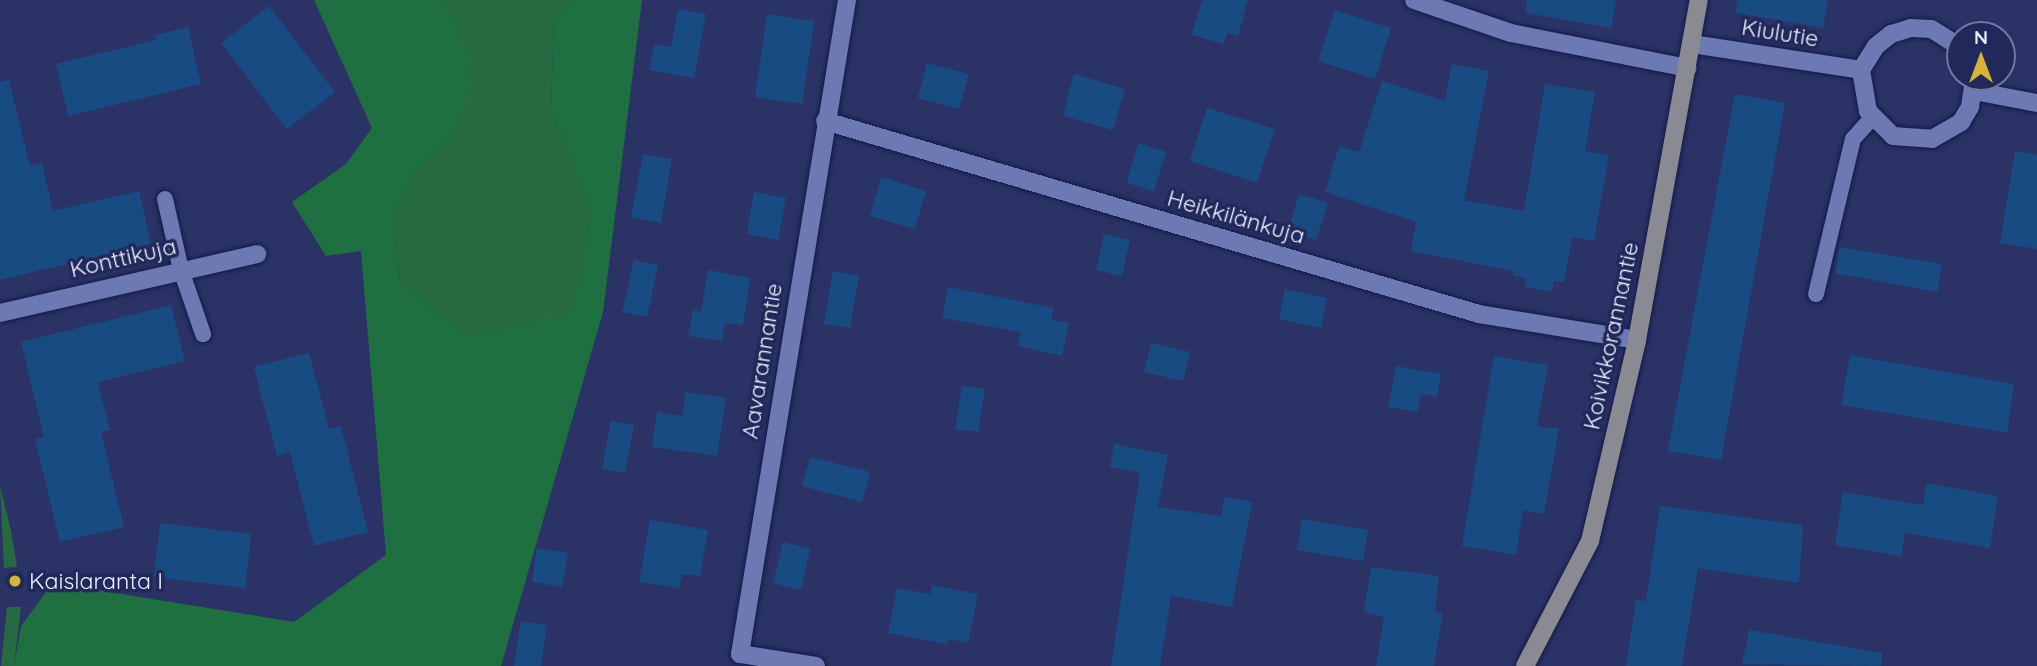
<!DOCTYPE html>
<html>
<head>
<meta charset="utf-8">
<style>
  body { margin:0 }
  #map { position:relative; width:2037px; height:666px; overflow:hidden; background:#2b3366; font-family:Quicksand,sans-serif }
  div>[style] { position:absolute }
  .green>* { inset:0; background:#276a42 }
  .forest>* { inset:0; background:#1f7041 }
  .building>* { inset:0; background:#194b83 }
  .roads { filter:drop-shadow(0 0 2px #141949) drop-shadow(0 0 2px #141949) }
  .lane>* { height:16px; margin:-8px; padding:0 8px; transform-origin:8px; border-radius:8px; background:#6c79b2 }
  .street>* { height:18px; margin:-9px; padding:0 9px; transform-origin:9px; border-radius:9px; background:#6c79b2 }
  .secondary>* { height:18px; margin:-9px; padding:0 9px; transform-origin:9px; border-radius:9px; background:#8a8a92 }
  .dots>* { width:19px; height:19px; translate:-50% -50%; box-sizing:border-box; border:4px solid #21285a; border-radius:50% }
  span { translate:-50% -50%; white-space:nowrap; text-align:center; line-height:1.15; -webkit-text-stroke:7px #21285a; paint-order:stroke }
  .street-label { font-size:23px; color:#edf1fe }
  .poi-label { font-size:23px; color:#edf1fe }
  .left { translate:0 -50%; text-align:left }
  .north { position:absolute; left:1946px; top:21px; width:70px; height:70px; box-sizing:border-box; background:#21285a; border:2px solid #73789c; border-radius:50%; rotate:0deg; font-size:19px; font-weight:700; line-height:28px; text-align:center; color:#edf1fe }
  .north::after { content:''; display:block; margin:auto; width:24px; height:32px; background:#d6b534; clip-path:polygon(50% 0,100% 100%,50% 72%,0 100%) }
</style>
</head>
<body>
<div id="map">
  <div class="green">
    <div style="clip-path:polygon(443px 0,574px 0,554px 15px,551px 110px,591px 214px,570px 314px,469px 336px,400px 282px,393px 220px,416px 170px,452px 135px,457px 20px)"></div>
    <div style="clip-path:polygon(0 485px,11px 531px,17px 567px,4px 568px)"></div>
    <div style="clip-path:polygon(7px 607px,21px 607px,14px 666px,1px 666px)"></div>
  </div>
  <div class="forest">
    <div style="clip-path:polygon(314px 0,443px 0,457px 20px,472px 85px,452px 135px,416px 170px,393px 220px,400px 282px,469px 336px,570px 313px,591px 214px,551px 110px,554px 15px,574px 0,642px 0,603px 312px,501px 666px,14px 666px,21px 626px,53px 583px,294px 622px,386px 555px,361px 251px,326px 256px,292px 202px,346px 164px,372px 128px)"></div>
  </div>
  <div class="building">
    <div style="clip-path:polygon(1202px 0,1248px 0,1238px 36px,1227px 33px,1224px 44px,1192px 35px)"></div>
    <div style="clip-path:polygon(1527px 0,1616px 0,1611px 28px,1526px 13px)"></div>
    <div style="clip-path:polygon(1737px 0,1828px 0,1823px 28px,1736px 13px)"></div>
    <div style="clip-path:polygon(269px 6px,335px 92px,287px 129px,221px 43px)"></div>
    <div style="clip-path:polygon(678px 9px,706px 14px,694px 78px,649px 70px,654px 44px,671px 47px)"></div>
    <div style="clip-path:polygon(1335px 10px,1391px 28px,1375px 79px,1318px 61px)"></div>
    <div style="clip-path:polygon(767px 14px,814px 21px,802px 104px,755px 97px)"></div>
    <div style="clip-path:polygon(188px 27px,201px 84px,68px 116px,56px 64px,156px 40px,156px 35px)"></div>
    <div style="clip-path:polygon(927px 63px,969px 74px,959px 109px,918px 98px)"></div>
    <div style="clip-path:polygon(1452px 64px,1489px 71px,1464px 200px,1524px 211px,1545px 84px,1595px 92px,1585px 151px,1609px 155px,1594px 241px,1572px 237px,1564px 282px,1554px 281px,1552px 292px,1525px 287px,1526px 278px,1513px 276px,1513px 271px,1411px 251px,1416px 222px,1325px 192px,1339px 146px,1359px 152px,1382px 81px,1445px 101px)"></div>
    <div style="clip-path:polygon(1074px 74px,1125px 89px,1113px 130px,1063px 116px)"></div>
    <div style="clip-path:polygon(9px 80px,30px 166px,42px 163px,53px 211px,139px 191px,151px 244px,0 280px,0 82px)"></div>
    <div style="clip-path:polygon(1735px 94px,1785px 103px,1721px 460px,1668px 451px)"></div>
    <div style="clip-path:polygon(1207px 108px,1275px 129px,1257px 183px,1190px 161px)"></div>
    <div style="clip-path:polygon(1138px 143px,1166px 152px,1154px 191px,1127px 183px)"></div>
    <div style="clip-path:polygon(2015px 151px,2037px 155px,2037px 249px,2000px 243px)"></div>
    <div style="clip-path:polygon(643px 154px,672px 159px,661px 223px,631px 217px)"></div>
    <div style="clip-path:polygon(881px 177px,926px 191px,915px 229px,870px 216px)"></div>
    <div style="clip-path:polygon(754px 192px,786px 198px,778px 240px,747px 234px)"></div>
    <div style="clip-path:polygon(1299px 194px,1328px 203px,1316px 240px,1288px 231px)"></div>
    <div style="clip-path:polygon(1104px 234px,1130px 240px,1122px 276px,1096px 270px)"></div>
    <div style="clip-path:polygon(1839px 247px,1942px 264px,1937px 292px,1835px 273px)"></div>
    <div style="clip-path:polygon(634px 260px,658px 265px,647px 317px,622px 312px)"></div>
    <div style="clip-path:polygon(708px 270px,750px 278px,743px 325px,725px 323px,722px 341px,688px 336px,693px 310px,701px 312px)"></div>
    <div style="clip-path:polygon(833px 271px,859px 276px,850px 328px,824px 324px)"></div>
    <div style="clip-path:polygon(948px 287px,1054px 308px,1051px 320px,1069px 323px,1062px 356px,1018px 346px,1021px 332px,942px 318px)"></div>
    <div style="clip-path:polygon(1285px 289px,1327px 298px,1321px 328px,1279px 319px)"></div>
    <div style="clip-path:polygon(171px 305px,185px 361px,98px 382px,110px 430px,101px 432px,124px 527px,60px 542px,35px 439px,44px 437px,21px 342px)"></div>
    <div style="clip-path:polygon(1151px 343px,1190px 352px,1183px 381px,1144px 372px)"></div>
    <div style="clip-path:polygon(309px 353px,329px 429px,341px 426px,368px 532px,314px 546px,290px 452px,277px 456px,254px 367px)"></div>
    <div style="clip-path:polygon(1850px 355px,2014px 384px,2007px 433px,1841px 405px)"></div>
    <div style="clip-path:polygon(1494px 356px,1548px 365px,1537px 426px,1559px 429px,1544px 514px,1523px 510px,1516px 555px,1462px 546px)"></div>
    <div style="clip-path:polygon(1396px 366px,1441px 374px,1437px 397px,1421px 394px,1417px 412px,1388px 407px)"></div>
    <div style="clip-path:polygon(962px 386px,985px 389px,978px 432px,955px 429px)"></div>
    <div style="clip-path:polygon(686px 392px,726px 398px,717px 456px,652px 447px,657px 412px,682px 416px)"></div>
    <div style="clip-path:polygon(611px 421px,634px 425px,625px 473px,602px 469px)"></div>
    <div style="clip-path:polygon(1114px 444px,1168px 455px,1158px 507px,1221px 516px,1225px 497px,1252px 502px,1232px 607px,1171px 596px,1160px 666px,1111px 666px,1140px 473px,1110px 467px)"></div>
    <div style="clip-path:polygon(810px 457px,870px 472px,862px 502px,802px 486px)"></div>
    <div style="clip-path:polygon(1927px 483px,1998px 496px,1990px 548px,1905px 533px,1901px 556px,1835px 545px,1843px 492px,1923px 505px)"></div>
    <div style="clip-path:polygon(1660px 506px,1803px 525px,1799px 583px,1698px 568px,1682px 666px,1626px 666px,1636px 600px,1646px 601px)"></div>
    <div style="clip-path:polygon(1302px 519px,1368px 530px,1363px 561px,1297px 550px)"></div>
    <div style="clip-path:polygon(650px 520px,708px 530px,700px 576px,682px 574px,679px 588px,639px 582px)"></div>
    <div style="clip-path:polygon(160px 523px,251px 534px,245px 588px,154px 577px)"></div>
    <div style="clip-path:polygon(783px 542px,810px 549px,801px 590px,773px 583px)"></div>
    <div style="clip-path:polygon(537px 548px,568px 553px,562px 587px,532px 582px)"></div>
    <div style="clip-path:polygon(1371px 567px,1439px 576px,1435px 611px,1443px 613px,1434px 666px,1376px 666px,1384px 617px,1364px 612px)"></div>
    <div style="clip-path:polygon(932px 585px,978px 594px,968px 643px,948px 639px,947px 644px,888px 633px,897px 588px,930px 594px)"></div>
    <div style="clip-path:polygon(521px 621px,547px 625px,541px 666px,514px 666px)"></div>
    <div style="clip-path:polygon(1749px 630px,1882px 653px,1881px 666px,1742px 664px)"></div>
  </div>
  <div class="roads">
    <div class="lane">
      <div style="left:165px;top:199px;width:73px;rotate:77.3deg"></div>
      <div style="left:181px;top:270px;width:68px;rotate:71deg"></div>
      <div style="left:1816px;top:294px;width:159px;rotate:-76.6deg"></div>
      <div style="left:1853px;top:139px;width:28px;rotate:-48deg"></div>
    </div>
    <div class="street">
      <div style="left:1414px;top:0;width:102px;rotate:18.8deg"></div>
      <div style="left:1511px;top:33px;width:180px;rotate:11.2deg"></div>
      <div style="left:1692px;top:44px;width:171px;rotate:8.7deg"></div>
      <div style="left:1960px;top:47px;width:34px;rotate:-148deg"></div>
      <div style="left:1931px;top:29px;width:20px;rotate:-177deg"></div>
      <div style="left:1911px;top:28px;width:21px;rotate:163deg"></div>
      <div style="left:1891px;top:34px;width:19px;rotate:141deg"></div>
      <div style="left:1876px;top:46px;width:28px;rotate:122deg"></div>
      <div style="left:1861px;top:70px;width:42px;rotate:80.3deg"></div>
      <div style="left:1868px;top:111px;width:35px;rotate:45deg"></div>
      <div style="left:1893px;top:136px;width:39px;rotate:4deg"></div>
      <div style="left:1932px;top:139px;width:34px;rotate:-30deg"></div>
      <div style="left:1961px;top:122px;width:17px;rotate:-59deg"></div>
      <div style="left:1970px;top:107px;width:30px;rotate:-82deg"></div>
      <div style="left:1974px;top:91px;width:64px;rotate:10.8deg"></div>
      <div style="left:825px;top:121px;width:682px;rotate:16.44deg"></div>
      <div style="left:1479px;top:314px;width:160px;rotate:9.3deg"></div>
      <div style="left:0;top:313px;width:264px;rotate:-12.9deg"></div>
      <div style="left:816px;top:666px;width:77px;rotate:-171deg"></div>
      <div style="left:740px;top:654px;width:663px;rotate:-80.71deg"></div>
    </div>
    <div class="secondary">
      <div style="left:1525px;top:666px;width:141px;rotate:-62.5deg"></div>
      <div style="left:1590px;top:541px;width:206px;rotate:-76.8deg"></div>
      <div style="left:1637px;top:340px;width:346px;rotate:-79.7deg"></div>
    </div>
  </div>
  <div class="dots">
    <div style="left:15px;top:581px;background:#d6b534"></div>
  </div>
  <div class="street-label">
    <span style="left:1780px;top:33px;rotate:9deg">Kiulutie</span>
    <span style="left:1236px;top:217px;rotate:16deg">Heikkilänkuja</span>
    <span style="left:123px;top:258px;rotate:-13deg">Konttikuja</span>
    <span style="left:1611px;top:336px;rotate:-78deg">Koivikkorannantie</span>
    <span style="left:762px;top:361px;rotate:-81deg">Aavarannantie</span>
  </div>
  <div class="poi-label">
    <span class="left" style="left:29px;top:581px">Kaislaranta I</span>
  </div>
  <div class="north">N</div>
</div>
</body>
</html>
